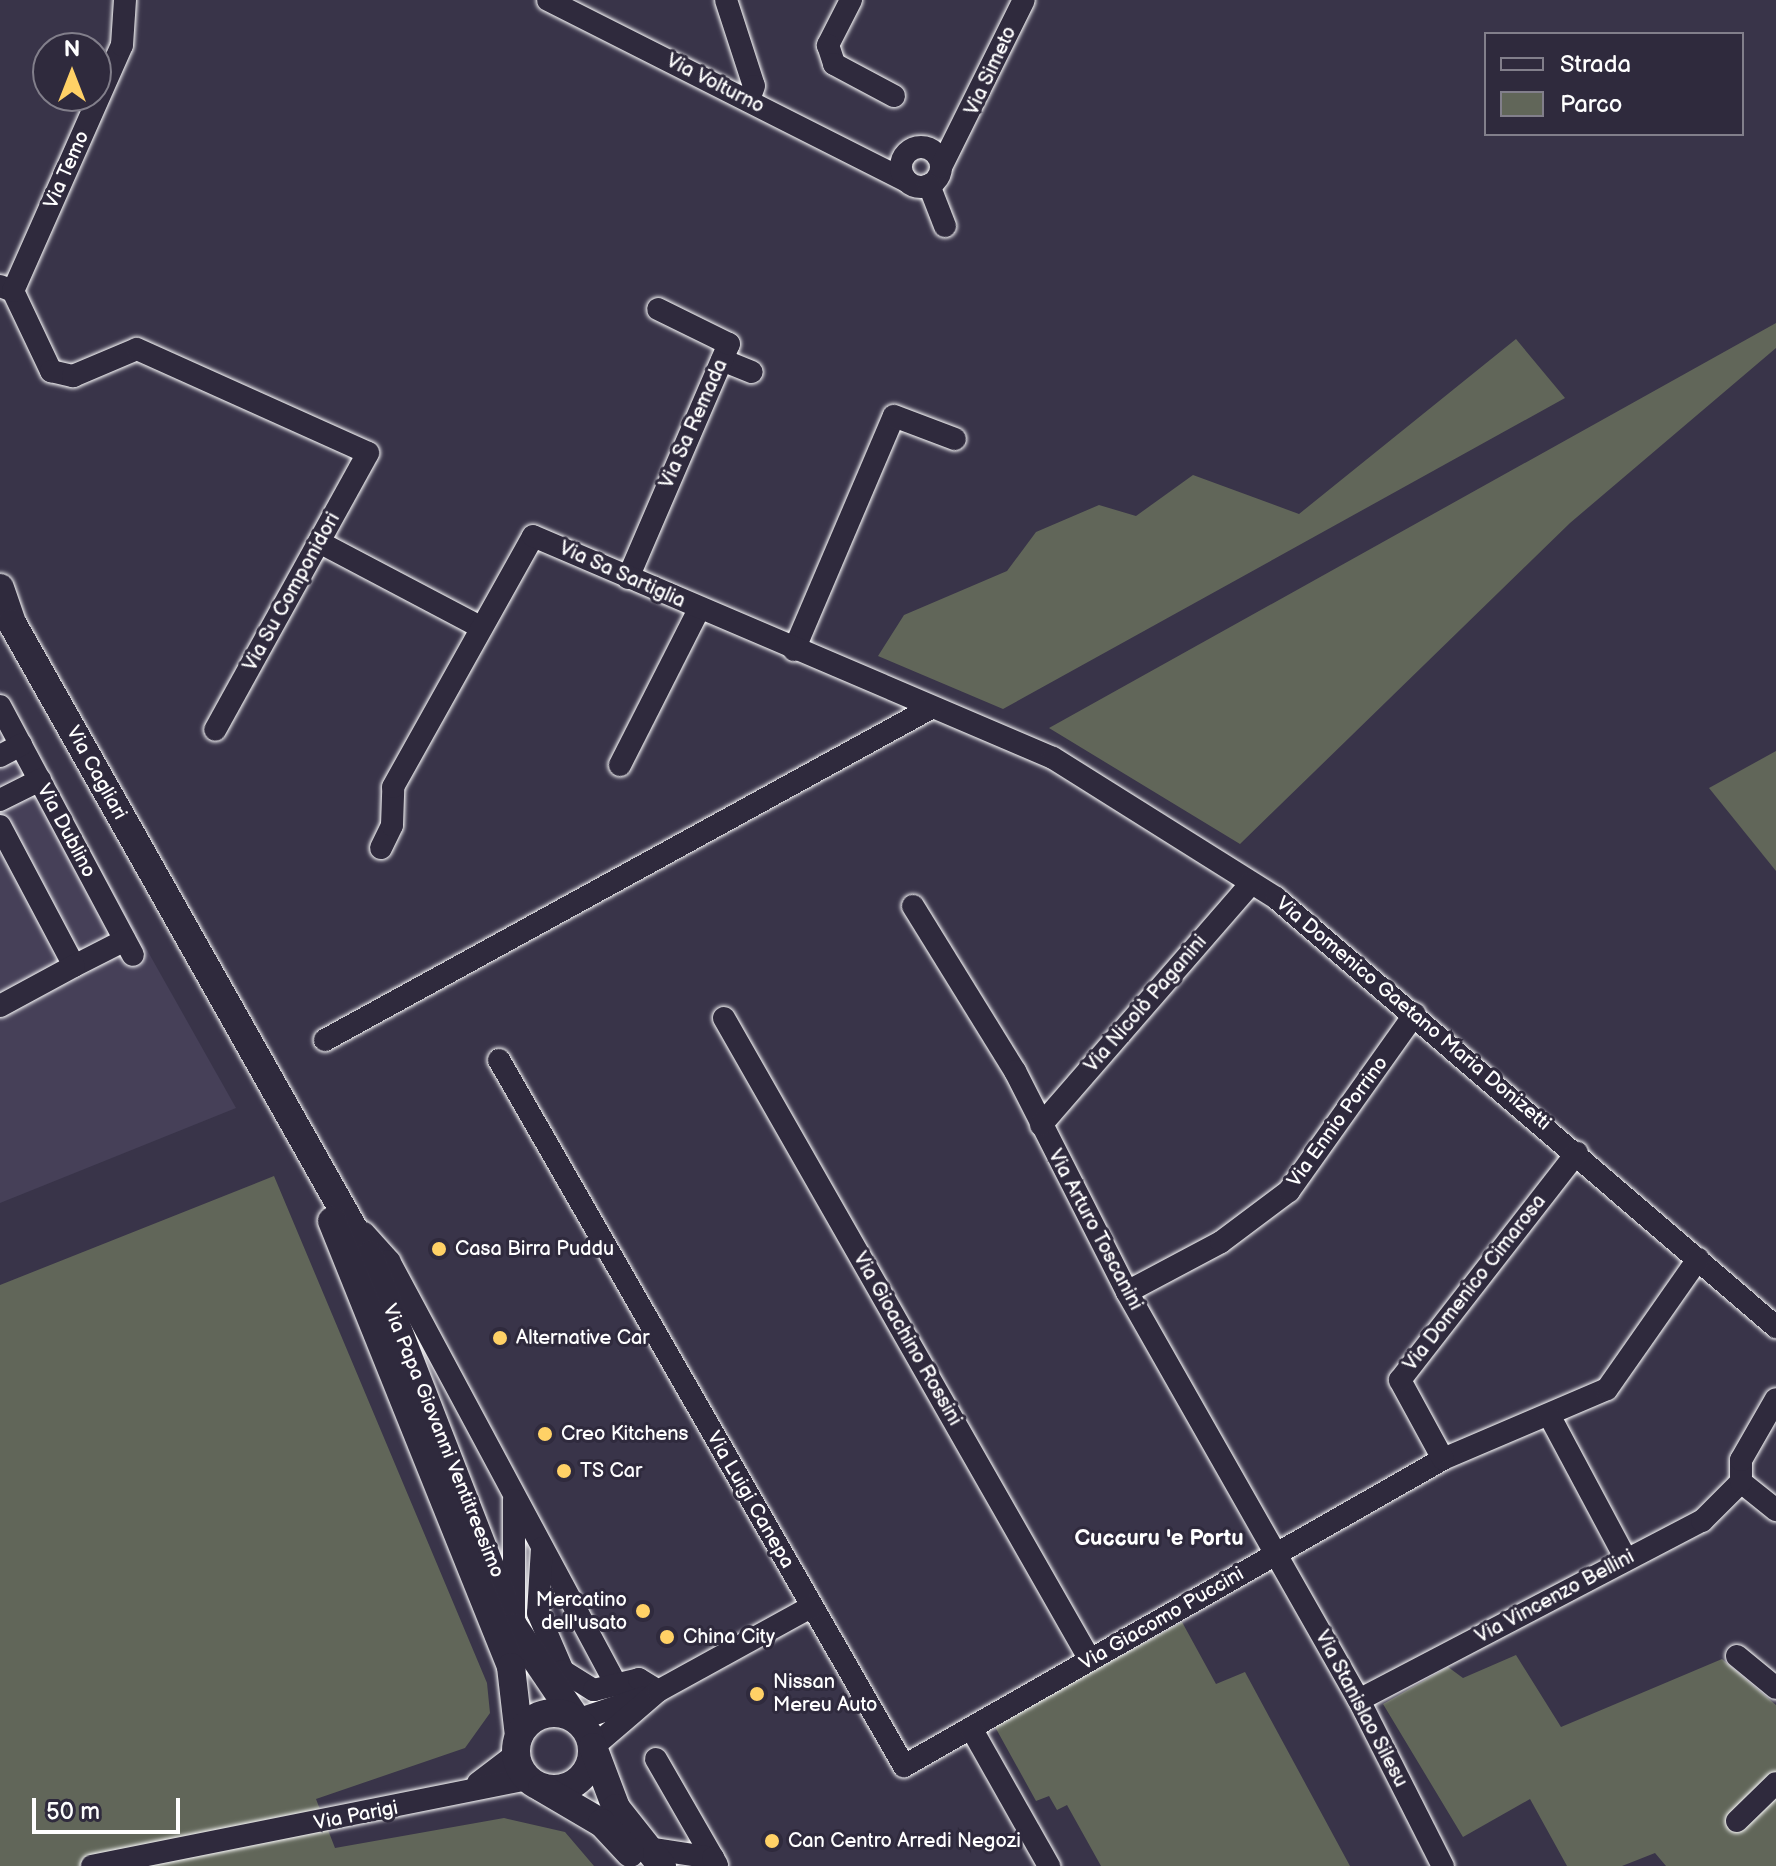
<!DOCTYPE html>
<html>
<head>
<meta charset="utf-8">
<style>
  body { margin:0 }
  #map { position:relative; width:1776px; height:1866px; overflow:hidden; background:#393449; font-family:"Balsamiq Sans",sans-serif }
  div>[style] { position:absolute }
  .built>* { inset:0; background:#464058 }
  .green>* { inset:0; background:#616659 }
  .roads { filter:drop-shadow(0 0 2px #fff) drop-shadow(0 0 2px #fff) }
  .minor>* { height:22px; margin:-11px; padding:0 11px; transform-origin:11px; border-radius:11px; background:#2f2a3d }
  .minor>.ring { margin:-11px; padding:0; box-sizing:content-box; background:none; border:22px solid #2f2a3d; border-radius:50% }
  .major>* { height:28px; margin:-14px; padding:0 14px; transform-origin:14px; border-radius:14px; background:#2f2a3d }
  .major>.ring { margin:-14px; padding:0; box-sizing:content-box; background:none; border:28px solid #2f2a3d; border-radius:50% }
  .dots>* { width:22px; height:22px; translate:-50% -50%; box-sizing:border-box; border:4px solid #2f2a3d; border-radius:50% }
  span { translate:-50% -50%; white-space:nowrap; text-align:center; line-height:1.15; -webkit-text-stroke:6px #2f2a3d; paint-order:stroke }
  .street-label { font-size:20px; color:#fff }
  .poi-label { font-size:20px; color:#fff }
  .left { translate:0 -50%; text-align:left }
  .right { translate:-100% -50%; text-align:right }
  .neighbourhood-label { font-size:22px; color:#fff; font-weight:700 }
  .legend { position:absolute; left:1484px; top:32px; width:260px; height:104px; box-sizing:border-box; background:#2f2a3d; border:2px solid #827f8b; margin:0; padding:10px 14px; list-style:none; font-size:24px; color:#fff }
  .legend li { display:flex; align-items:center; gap:16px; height:40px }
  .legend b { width:40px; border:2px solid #827f8b }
  .north { position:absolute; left:32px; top:32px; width:80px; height:80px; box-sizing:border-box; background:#2f2a3d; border:2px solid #827f8b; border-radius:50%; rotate:0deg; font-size:22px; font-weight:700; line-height:32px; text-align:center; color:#fff }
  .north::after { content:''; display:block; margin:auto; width:28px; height:36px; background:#ffd166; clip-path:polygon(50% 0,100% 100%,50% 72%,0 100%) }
  .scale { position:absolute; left:32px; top:1798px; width:148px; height:36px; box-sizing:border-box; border:4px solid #fff; border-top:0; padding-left:10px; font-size:24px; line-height:28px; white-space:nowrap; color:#fff; -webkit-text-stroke:6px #2f2a3d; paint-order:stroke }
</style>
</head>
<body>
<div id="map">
  <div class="built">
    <div style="clip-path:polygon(0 689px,236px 1108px,0 1203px)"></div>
  </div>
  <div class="green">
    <div style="clip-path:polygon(1776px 323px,1776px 348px,1570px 523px,1240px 844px,1049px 728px)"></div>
    <div style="clip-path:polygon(1516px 339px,1565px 398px,1003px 709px,878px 656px,904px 615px,1007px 571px,1036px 532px,1099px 505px,1136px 516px,1193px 475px,1299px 514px)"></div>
    <div style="clip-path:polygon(1776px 751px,1776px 871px,1709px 788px)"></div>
    <div style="clip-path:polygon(274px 1176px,487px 1683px,490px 1713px,465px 1748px,316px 1799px,335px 1848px,504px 1818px,565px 1832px,594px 1866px,0 1866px,0 1285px)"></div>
    <div style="clip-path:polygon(1182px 1622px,1216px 1684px,1245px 1672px,1350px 1866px,1101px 1866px,1067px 1805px,1057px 1810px,1049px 1796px,1036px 1801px,994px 1725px)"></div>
    <div style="clip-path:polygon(1516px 1655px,1561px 1727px,1722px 1659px,1776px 1705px,1776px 1866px,1666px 1866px,1655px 1853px,1622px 1866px,1567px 1866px,1530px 1799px,1463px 1837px,1383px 1704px,1448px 1667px,1463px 1678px)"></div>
  </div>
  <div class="roads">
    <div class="minor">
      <div style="left:548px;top:0;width:402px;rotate:26.8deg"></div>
      <div style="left:726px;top:0;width:90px;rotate:72deg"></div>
      <div style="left:754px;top:86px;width:15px;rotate:110deg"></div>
      <div style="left:851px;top:0;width:51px;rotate:117.1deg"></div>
      <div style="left:828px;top:45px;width:20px;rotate:72deg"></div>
      <div style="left:834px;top:64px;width:68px;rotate:28.1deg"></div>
      <div class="ring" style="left:901px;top:147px;width:18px;height:18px"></div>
      <div style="left:941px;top:167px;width:186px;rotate:-63.6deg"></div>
      <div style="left:929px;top:185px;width:44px;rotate:68.7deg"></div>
      <div style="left:0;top:286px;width:14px;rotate:21deg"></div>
      <div style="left:13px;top:291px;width:89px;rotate:64.6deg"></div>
      <div style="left:51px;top:371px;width:23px;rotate:13deg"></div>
      <div style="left:73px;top:376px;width:69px;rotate:-22.9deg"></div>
      <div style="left:137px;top:349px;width:253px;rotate:24.2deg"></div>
      <div style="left:368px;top:453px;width:316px;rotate:118.9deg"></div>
      <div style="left:13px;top:291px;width:269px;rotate:-66.1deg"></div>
      <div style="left:122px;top:45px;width:45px;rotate:-86.2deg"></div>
      <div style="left:722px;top:360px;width:32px;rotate:22deg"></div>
      <div style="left:319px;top:542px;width:182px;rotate:27.8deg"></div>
      <div style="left:628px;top:578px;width:255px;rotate:-66.7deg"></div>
      <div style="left:729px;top:344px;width:79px;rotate:-153.8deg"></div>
      <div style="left:794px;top:650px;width:254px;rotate:-66.9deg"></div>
      <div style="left:894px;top:416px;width:65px;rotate:20.7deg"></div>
      <div style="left:0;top:706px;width:282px;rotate:61.9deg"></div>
      <div style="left:0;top:756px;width:24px;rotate:-28deg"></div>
      <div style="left:620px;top:765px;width:175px;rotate:-63.1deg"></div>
      <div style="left:0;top:800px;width:45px;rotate:-26.6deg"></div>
      <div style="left:0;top:826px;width:158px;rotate:62.1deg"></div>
      <div style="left:74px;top:966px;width:57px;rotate:-27deg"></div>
      <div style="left:381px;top:848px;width:25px;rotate:-64deg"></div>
      <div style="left:392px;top:825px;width:38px;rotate:-88deg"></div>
      <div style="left:393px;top:787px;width:287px;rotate:-60.8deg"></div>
      <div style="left:533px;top:536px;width:565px;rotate:23.12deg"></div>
      <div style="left:1053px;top:758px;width:263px;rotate:32.1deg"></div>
      <div style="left:1276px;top:898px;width:659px;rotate:40.63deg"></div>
      <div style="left:913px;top:906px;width:194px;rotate:58.3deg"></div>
      <div style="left:1015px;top:1071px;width:248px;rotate:63.1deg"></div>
      <div style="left:1127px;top:1292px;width:469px;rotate:60.4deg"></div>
      <div style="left:1359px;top:1700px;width:186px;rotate:63.2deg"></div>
      <div style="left:0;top:1006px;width:84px;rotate:-28.4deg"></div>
      <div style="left:724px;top:1018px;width:739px;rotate:60.31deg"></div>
      <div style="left:325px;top:1040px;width:689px;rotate:-28.72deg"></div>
      <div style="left:499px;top:1060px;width:814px;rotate:60.16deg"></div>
      <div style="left:904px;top:1766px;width:620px;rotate:-29.66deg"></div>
      <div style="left:1443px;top:1459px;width:178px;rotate:-23.1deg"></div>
      <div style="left:1607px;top:1389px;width:159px;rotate:-55deg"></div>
      <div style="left:1041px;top:1125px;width:320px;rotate:-49deg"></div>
      <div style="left:364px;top:1233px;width:38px;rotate:48deg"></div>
      <div style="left:389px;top:1261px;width:480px;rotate:61.8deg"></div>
      <div style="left:1127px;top:1292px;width:106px;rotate:-28deg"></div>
      <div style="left:1221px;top:1242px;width:85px;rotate:-36.9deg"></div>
      <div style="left:1289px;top:1191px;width:217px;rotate:-54.6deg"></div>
      <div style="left:1549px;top:1415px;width:163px;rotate:61.9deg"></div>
      <div style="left:1443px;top:1459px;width:90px;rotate:-118.6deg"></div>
      <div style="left:1400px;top:1380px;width:288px;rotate:-52.1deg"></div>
      <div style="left:1741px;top:1482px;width:45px;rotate:38.7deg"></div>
      <div style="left:514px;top:1500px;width:117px;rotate:90deg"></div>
      <div style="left:542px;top:1548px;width:65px;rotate:93.5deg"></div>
      <div style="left:538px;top:1613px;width:63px;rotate:66.7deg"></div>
      <div style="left:563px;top:1671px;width:36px;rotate:32deg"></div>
      <div style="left:594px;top:1690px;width:46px;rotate:-13.7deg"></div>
      <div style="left:639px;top:1679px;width:22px;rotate:32deg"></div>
      <div style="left:1737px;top:1656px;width:50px;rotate:39.4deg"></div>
      <div style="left:1359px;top:1700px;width:387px;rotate:-27.6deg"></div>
      <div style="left:1702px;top:1521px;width:55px;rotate:-45deg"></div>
      <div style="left:1741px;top:1482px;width:22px;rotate:-90deg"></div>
      <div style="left:1741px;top:1460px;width:70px;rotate:-60.2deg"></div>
      <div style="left:577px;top:1720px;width:69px;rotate:-18.7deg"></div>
      <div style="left:971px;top:1728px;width:159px;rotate:60.5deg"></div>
      <div style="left:593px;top:1747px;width:86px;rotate:-40.7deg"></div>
      <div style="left:658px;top:1691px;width:175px;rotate:-28.8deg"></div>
      <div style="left:656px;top:1759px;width:114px;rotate:60.1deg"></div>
      <div style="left:478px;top:1783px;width:48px;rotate:-37.3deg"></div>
      <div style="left:1737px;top:1821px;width:54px;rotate:-44.3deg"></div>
      <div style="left:647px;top:1848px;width:67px;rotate:8.6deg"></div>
      <div style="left:713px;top:1858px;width:8px;rotate:60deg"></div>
      <div style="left:92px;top:1866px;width:445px;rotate:-11.3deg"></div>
    </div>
    <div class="major">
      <div style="left:0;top:588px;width:37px;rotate:71deg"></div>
      <div style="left:12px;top:623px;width:727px;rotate:60.58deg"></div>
      <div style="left:369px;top:1256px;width:398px;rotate:68.7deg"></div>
      <div style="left:514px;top:1627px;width:112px;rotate:55.9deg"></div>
      <div style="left:332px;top:1221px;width:481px;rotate:68.1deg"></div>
      <div style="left:511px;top:1667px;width:69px;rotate:83.4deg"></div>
      <div class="ring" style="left:516px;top:1713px;width:48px;height:48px"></div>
      <div style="left:593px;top:1747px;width:65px;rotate:69.3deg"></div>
      <div style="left:616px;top:1808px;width:74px;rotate:51.6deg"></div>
      <div style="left:542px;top:1788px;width:69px;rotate:30.3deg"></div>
      <div style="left:602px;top:1823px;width:41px;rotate:47deg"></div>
    </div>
  </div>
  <div class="dots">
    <div style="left:439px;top:1249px;background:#ffd166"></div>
    <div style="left:500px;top:1338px;background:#ffd166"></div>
    <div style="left:545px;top:1434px;background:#ffd166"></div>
    <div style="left:564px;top:1471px;background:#ffd166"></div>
    <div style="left:643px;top:1611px;background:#ffd166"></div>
    <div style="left:667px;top:1637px;background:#ffd166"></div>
    <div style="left:757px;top:1694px;background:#ffd166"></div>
    <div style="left:772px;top:1841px;background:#ffd166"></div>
  </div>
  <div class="street-label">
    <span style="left:991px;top:71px;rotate:-65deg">Via Simeto</span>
    <span style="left:715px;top:84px;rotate:27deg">Via Volturno</span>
    <span style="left:67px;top:170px;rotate:-66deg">Via Temo</span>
    <span style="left:694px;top:424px;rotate:-66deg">Via Sa Remada</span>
    <span style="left:622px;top:575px;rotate:24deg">Via Sa Sartiglia</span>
    <span style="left:292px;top:592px;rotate:-61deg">Via Su Componidori</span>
    <span style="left:96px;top:773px;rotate:61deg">Via Cagliari</span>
    <span style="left:66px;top:831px;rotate:62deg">Via Dublino</span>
    <span style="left:1146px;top:1004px;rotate:-49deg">Via Nicolò Paganini</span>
    <span style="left:1413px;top:1014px;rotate:40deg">Via Domenico Gaetano Maria Donizetti</span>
    <span style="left:1338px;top:1122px;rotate:-54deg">Via Ennio Porrino</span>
    <span style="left:1095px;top:1230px;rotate:62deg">Via Arturo Toscanini</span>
    <span style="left:1475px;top:1283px;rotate:-52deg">Via Domenico Cimarosa</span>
    <span style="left:907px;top:1339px;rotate:60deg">Via Gioachino Rossini</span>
    <span style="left:443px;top:1441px;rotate:68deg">Via Papa Giovanni Ventitreesimo</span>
    <span style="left:750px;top:1500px;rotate:60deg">Via Luigi Canepa</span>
    <span style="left:1555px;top:1597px;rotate:-28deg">Via Vincenzo Bellini</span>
    <span style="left:1162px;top:1619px;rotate:-30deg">Via Giacomo Puccini</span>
    <span style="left:1361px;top:1709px;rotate:62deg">Via Stanislao Silesu</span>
    <span style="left:356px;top:1816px;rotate:-11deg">Via Parigi</span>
  </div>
  <div class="poi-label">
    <span class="left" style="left:455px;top:1249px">Casa Birra Puddu</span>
    <span class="left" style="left:516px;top:1338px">Alternative Car</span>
    <span class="left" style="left:561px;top:1434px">Creo Kitchens</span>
    <span class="left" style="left:580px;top:1471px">TS Car</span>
    <span class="right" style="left:627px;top:1612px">Mercatino<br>dell'usato</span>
    <span class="left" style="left:683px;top:1637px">China City</span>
    <span class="left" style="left:773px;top:1694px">Nissan<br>Mereu Auto</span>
    <span class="left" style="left:788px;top:1841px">Can Centro Arredi Negozi</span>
  </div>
  <div class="neighbourhood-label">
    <span style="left:1159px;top:1539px">Cuccuru 'e Portu</span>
  </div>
  <ul class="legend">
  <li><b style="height:10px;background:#2f2a3d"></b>Strada</li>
  <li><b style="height:22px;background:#616659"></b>Parco</li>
  </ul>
  <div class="north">N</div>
  <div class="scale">50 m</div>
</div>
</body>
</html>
